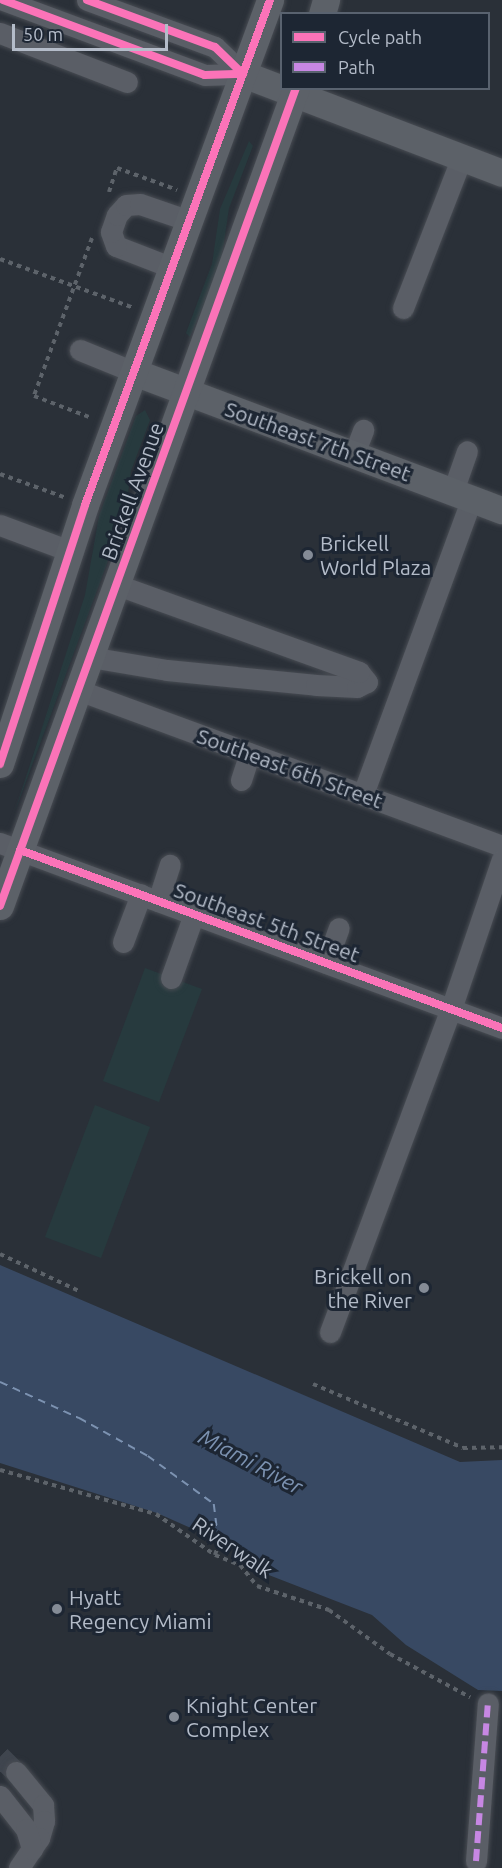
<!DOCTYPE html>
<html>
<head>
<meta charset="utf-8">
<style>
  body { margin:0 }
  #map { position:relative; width:502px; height:1868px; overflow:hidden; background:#2a3038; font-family:Ubuntu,sans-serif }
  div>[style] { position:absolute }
  .green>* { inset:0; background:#273a3e }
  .water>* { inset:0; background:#384963 }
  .ferry>* { height:1.5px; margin-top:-0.75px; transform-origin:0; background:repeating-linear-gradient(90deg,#7c92b1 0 8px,transparent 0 14px) }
  .minor-tunnel>* { height:21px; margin-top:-10.5px; transform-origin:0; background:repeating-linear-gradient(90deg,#3f454e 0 21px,transparent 0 31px) }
  .path>* { height:4px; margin-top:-2px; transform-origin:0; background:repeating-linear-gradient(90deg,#5d636a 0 4.5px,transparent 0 9px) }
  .roads { filter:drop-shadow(0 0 2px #484c53) drop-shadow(0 0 2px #484c53) }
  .minor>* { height:21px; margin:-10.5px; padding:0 10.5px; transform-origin:10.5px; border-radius:10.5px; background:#5a5e66 }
  .major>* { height:27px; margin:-13.5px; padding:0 13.5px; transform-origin:13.5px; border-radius:13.5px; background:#5c6168 }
  .quiet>* { height:6px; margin-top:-3px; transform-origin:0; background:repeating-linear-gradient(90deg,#c787e3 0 12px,transparent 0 18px) }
  .cycleway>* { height:8px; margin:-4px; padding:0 4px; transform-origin:4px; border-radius:4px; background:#fb73b8 }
  .dots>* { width:16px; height:16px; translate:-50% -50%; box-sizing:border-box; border:3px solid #1d2633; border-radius:50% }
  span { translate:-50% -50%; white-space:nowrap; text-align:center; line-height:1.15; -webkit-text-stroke:6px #1d2633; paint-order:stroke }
  .street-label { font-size:21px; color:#b4bcc9 }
  .poi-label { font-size:21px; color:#b4bcc9 }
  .left { translate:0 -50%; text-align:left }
  .right { translate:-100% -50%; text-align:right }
  .water-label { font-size:22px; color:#7c92b1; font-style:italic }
  .legend { position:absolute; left:280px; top:12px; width:210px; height:78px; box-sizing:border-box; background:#1d2633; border:2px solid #59626f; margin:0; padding:8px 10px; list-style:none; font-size:18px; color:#b4bcc9 }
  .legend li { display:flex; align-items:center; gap:12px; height:30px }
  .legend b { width:30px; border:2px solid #59626f }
  .scale { position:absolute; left:12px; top:24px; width:156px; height:27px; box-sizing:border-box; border:3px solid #b4bcc9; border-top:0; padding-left:8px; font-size:18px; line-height:21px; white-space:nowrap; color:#b4bcc9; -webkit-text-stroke:4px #1d2633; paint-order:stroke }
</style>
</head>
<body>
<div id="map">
  <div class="green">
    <div style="clip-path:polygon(249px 141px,253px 146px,229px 208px,221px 263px,190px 337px,186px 333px,212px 264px,220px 209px)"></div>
    <div style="clip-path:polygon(145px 410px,150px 420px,131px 471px,125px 515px,14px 814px,85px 595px,99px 516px,136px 416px)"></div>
    <div style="clip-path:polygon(145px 968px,202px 989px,159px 1102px,103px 1081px)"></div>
    <div style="clip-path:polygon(95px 1105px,150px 1127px,101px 1258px,45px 1237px)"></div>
  </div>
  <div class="water">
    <div style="clip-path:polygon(0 1265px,460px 1462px,502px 1460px,502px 1691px,478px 1690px,406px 1645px,372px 1615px,261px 1572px,256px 1557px,157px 1513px,0 1463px)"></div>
  </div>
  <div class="ferry">
    <div style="left:0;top:1382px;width:87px;rotate:24.5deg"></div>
    <div style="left:79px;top:1418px;width:79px;rotate:28.8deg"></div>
    <div style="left:148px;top:1456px;width:82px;rotate:36deg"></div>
    <div style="left:214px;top:1504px;width:39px;rotate:83deg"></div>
  </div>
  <div class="minor-tunnel">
    <div style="left:0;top:1756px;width:23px;rotate:45deg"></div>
  </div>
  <div class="path">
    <div style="left:109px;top:192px;width:25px;rotate:-72deg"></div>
    <div style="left:117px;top:168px;width:64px;rotate:20.1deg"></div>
    <div style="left:92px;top:238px;width:168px;rotate:110.2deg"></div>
    <div style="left:34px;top:396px;width:62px;rotate:20.8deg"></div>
    <div style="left:0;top:259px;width:143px;rotate:20.1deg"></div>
    <div style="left:0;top:474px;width:68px;rotate:19.8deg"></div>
    <div style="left:0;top:1254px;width:89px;rotate:25.1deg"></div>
    <div style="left:313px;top:1384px;width:163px;rotate:23.1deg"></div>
    <div style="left:463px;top:1448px;width:39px;rotate:-1deg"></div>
    <div style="left:0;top:1470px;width:162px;rotate:15.8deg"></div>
    <div style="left:156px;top:1514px;width:72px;rotate:34.8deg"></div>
    <div style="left:215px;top:1555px;width:27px;rotate:22deg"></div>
    <div style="left:240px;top:1565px;width:27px;rotate:51deg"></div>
    <div style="left:257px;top:1586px;width:76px;rotate:18.4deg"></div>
    <div style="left:329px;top:1610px;width:75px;rotate:35.8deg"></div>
    <div style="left:390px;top:1654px;width:91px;rotate:28.3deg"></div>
    <div style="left:215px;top:1555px;width:13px;rotate:-72deg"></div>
  </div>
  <div class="roads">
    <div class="minor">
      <div style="left:3px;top:0;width:215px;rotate:20.4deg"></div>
      <div style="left:205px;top:75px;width:38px;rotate:-2deg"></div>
      <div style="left:87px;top:0;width:136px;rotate:20.2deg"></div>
      <div style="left:215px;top:47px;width:39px;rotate:44deg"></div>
      <div style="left:0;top:33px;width:136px;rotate:21.1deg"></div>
      <div style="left:173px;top:268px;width:61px;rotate:-158.9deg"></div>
      <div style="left:116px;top:246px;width:15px;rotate:-110deg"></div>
      <div style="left:111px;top:232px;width:18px;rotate:-71deg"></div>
      <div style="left:117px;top:215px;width:13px;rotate:-48deg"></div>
      <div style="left:126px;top:205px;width:14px;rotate:-4deg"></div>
      <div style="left:140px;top:204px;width:53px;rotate:18.8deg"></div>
      <div style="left:403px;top:308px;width:162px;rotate:-68.7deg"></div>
      <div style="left:80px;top:350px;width:58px;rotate:22.2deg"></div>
      <div style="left:354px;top:454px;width:26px;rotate:-69deg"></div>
      <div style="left:453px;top:491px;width:42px;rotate:-70.7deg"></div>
      <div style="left:0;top:525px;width:75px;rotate:20.4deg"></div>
      <div style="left:90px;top:657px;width:78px;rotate:9.6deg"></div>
      <div style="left:167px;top:670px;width:150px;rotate:5.7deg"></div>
      <div style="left:316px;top:685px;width:41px;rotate:2.8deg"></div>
      <div style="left:357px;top:687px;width:11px;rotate:-27deg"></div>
      <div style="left:367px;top:682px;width:13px;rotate:-129deg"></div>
      <div style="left:359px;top:672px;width:257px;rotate:-160.2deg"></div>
      <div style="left:78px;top:690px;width:452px;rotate:20.2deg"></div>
      <div style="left:241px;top:780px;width:28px;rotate:-72deg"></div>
      <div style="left:363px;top:794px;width:315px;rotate:-69.8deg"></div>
      <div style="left:0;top:843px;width:535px;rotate:20.23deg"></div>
      <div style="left:158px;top:901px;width:38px;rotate:-72deg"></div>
      <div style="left:123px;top:942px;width:51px;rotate:-69.4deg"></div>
      <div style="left:326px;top:963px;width:37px;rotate:-70deg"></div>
      <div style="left:171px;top:978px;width:68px;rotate:-70.2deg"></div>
      <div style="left:330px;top:1332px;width:345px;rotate:-69.5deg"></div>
      <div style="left:451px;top:1009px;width:158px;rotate:-71.2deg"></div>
      <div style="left:16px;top:1772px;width:43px;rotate:50.7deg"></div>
      <div style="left:43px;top:1805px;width:16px;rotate:86deg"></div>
      <div style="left:44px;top:1821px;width:18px;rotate:106deg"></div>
      <div style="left:39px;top:1838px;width:36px;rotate:124deg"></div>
      <div style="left:0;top:1796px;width:42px;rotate:51.8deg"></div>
      <div style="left:26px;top:1829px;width:21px;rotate:73deg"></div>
      <div style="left:476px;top:1861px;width:158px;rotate:-85.7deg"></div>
    </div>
    <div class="major">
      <div style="left:322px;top:14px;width:15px;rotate:-74deg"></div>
      <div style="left:243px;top:74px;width:277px;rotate:20.9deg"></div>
      <div style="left:134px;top:372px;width:393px;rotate:20.6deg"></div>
      <div style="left:0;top:764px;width:273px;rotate:-71.8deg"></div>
      <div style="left:85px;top:505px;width:538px;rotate:-69.88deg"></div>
      <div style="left:0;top:906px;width:870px;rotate:-70.11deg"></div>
    </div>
  </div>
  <div class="quiet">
    <div style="left:476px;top:1861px;width:158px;rotate:-85.7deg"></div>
  </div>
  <div class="cycleway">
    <div style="left:3px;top:0;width:215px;rotate:20.4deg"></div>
    <div style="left:205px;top:75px;width:38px;rotate:-2deg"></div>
    <div style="left:87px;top:0;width:136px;rotate:20.2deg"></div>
    <div style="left:215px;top:47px;width:39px;rotate:44deg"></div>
    <div style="left:0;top:764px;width:273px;rotate:-71.8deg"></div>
    <div style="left:85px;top:505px;width:538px;rotate:-69.88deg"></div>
    <div style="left:20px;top:850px;width:514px;rotate:20.27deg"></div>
    <div style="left:0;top:906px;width:870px;rotate:-70.11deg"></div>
  </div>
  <div class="dots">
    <div style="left:308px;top:555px;background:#848b96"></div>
    <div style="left:424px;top:1288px;background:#848b96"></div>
    <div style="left:57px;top:1609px;background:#848b96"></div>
    <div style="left:174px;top:1717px;background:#848b96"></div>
  </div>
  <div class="street-label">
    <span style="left:318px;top:441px;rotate:20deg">Southeast 7th Street</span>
    <span style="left:132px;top:491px;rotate:-70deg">Brickell Avenue</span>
    <span style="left:290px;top:768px;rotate:20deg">Southeast 6th Street</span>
    <span style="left:267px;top:922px;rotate:20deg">Southeast 5th Street</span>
    <span style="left:233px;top:1547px;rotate:34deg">Riverwalk</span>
  </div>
  <div class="poi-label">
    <span class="left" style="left:320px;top:555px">Brickell<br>World Plaza</span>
    <span class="right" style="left:412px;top:1288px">Brickell on<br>the River</span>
    <span class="left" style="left:69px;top:1609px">Hyatt<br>Regency Miami</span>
    <span class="left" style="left:186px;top:1717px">Knight Center<br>Complex</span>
  </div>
  <div class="water-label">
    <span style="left:251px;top:1461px;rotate:28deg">Miami River</span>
  </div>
  <ul class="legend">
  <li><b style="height:8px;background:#fb73b8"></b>Cycle path</li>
  <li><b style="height:8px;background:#c787e3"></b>Path</li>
  </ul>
  <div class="scale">50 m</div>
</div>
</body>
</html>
